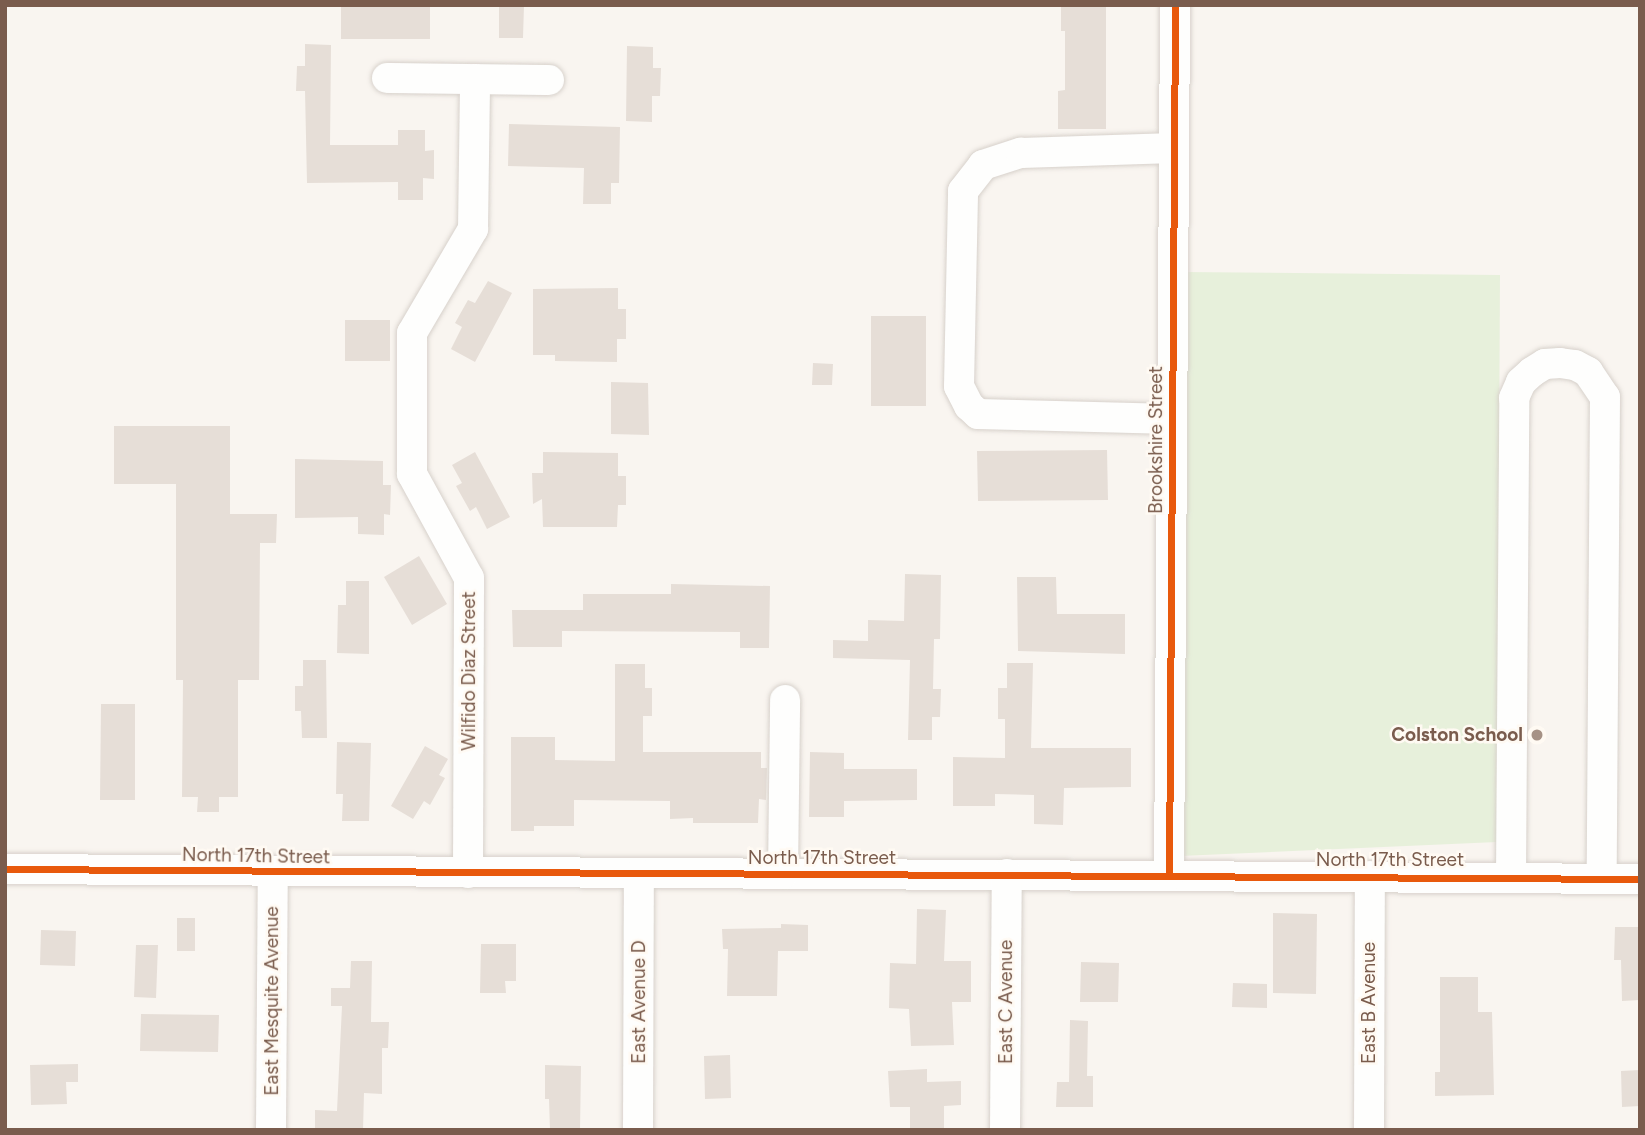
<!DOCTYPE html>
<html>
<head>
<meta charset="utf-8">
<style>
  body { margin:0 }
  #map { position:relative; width:1645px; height:1135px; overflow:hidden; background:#f9f5f0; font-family:Figtree,sans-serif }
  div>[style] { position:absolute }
  .green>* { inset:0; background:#e7f0db }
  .building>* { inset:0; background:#e6ded7 }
  .roads { filter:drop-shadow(0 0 2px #d7d1cb) drop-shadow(0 0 2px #d7d1cb) }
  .minor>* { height:30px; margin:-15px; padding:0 15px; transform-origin:15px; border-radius:15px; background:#fefefd }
  .cycleway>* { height:7px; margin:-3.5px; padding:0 3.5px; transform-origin:3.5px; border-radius:3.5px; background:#e8590c }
  .dots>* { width:19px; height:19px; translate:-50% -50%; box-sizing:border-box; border:4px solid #fffaf3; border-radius:50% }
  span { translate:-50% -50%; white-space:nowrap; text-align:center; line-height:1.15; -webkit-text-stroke:5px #fffaf3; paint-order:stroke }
  .street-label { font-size:19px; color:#7a5c4d }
  .poi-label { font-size:19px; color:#7a5c4d; font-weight:700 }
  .right { translate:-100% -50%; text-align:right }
  .frame { position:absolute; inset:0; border:7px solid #7a5c4d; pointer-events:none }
</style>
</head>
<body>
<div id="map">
  <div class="green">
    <div style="clip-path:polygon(1183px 272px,1500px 275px,1497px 842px,1180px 856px)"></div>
  </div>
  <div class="building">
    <div style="clip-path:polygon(341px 5px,430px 5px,430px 39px,341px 39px)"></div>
    <div style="clip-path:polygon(499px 5px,524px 5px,523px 38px,499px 38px)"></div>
    <div style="clip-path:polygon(1061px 5px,1106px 5px,1106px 129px,1058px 129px,1058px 91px,1065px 90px,1065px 31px,1061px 31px)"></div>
    <div style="clip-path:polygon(305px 44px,331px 45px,330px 145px,398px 145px,398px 130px,425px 130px,425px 151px,434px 150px,434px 179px,423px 178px,423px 200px,398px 200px,398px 182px,307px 183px,305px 91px,296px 91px,297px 66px,305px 66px)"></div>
    <div style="clip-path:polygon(627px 46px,653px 47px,653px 68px,661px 68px,660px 96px,652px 96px,652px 122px,626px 121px)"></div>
    <div style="clip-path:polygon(509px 124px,620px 127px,619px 183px,611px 183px,611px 204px,583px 204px,584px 168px,508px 166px)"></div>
    <div style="clip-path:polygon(488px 281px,512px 293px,475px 362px,451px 349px,462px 327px,455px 323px,468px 300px,475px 303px)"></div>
    <div style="clip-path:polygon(618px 288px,618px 309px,626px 309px,626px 339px,617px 339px,617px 362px,555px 361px,555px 355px,533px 355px,533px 289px)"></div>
    <div style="clip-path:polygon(871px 316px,926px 316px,926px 406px,871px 406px)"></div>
    <div style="clip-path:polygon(345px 320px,390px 320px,390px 361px,345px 361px)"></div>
    <div style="clip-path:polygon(813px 363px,833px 364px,832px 385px,812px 385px)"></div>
    <div style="clip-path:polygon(611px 382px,648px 383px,649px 435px,611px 434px)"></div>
    <div style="clip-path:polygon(114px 426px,230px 426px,230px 514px,277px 514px,276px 543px,260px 543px,259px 680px,238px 680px,238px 797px,219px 797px,219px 812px,197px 812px,198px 797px,182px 797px,183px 680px,176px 680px,176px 484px,114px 484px)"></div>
    <div style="clip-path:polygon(1107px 450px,1108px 500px,978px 501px,977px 451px)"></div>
    <div style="clip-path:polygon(475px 452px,510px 517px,487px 529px,476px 507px,470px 511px,456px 486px,462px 483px,452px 465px)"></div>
    <div style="clip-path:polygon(543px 452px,618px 453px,618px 476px,626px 476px,626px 505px,618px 505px,617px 527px,543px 527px,542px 499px,533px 504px,532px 473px,543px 473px)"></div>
    <div style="clip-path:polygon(295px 459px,383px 461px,383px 485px,391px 485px,390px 515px,384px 514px,384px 535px,358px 534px,358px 517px,295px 518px)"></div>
    <div style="clip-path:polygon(419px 556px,447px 604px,412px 625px,384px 577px)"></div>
    <div style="clip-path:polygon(905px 574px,941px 575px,940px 639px,934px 639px,933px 689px,941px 689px,940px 717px,932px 717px,932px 740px,908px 740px,910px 660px,833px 658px,833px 640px,868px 641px,868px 620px,904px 621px)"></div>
    <div style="clip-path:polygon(1017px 577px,1056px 577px,1057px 614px,1125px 614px,1125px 654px,1018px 651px)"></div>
    <div style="clip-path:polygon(346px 581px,369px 581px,369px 654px,337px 653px,338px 605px,346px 605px)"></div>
    <div style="clip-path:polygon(671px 584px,770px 586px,769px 648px,740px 648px,740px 632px,562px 631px,562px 647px,513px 647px,512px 610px,583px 610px,583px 594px,671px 594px)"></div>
    <div style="clip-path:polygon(303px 660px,326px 660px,327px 738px,302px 738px,301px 711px,295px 711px,295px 686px,303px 686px)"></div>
    <div style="clip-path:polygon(1007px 663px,1033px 663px,1031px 748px,1131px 748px,1131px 787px,1064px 788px,1063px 825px,1034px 824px,1034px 795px,995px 794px,995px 806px,953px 806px,953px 757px,1005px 758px,1005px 719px,998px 719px,998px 688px,1007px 688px)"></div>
    <div style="clip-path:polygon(615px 664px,645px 664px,645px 688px,652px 688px,652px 716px,643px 716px,643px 752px,761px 752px,761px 768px,767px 768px,766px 800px,759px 799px,758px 823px,693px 823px,693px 818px,670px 819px,670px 801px,574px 800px,574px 826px,534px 826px,534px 831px,511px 831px,511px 737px,555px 737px,555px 760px,615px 761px)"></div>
    <div style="clip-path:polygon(101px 704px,135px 704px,135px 800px,100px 800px)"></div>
    <div style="clip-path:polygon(337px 742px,371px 743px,369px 821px,342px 821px,343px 794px,336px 794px)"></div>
    <div style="clip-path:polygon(425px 746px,448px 759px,439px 775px,445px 778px,430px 805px,424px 801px,413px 819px,391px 806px)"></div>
    <div style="clip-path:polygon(810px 752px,844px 753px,844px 769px,917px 769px,917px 800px,844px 801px,844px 817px,809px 817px)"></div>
    <div style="clip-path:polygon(917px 909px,946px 910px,944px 961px,971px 961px,971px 1002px,952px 1002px,954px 1045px,911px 1046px,909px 1009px,889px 1008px,890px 963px,916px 964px)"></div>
    <div style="clip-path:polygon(1273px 913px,1317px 914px,1316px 994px,1273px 993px)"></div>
    <div style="clip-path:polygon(177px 918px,195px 918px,195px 951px,177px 951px)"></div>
    <div style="clip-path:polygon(781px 924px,808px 925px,808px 951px,778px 951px,777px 996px,727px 996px,728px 949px,723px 949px,722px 929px,781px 928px)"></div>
    <div style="clip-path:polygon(1615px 927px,1640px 927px,1640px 1000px,1622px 1001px,1621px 960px,1614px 960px)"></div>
    <div style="clip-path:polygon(41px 930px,76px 931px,75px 966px,40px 965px)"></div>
    <div style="clip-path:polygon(481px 944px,516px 944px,516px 981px,505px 981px,506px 993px,480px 993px)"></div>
    <div style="clip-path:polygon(136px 945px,158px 945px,156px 998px,134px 997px)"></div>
    <div style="clip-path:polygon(351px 961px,372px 961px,371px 1022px,389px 1022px,388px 1048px,382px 1048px,382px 1094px,364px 1093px,363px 1130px,315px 1130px,315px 1110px,337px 1111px,342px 1006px,331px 1006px,331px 988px,350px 988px)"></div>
    <div style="clip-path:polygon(1081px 962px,1119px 963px,1118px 1002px,1080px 1002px)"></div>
    <div style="clip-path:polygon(1440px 977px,1478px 977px,1478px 1012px,1492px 1012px,1494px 1095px,1435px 1096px,1435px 1072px,1440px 1072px)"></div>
    <div style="clip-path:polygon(1233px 983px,1267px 984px,1267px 1008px,1232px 1007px)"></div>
    <div style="clip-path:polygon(141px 1014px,219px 1015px,218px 1052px,140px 1051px)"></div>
    <div style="clip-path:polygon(1070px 1020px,1088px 1021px,1087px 1076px,1093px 1076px,1093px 1107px,1056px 1107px,1057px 1082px,1069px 1082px)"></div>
    <div style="clip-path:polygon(730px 1055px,731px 1098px,705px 1099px,704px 1056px)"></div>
    <div style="clip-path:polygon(78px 1064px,78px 1082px,66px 1082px,67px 1104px,31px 1105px,30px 1065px)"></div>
    <div style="clip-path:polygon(545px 1065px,581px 1066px,580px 1130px,550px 1130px,549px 1099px,545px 1099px)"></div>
    <div style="clip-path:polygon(927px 1069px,927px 1082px,961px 1081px,961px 1105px,944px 1106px,944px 1130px,910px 1130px,910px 1107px,890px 1107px,888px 1071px)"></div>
    <div style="clip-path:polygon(1640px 1070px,1640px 1106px,1622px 1107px,1621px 1071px)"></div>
  </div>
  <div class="roads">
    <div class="minor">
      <div style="left:387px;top:78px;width:162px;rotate:0.7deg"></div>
      <div style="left:1172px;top:419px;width:194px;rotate:-178.5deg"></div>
      <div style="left:978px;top:414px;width:12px;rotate:-138deg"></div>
      <div style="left:969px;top:406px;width:22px;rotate:-117deg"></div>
      <div style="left:959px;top:386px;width:195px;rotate:-88.8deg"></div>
      <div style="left:963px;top:191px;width:33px;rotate:-52deg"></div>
      <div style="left:983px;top:165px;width:40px;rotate:-18deg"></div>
      <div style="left:1021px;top:153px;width:153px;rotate:-1.9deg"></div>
      <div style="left:5px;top:869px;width:1635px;rotate:0.35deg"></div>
      <div style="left:468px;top:873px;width:295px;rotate:-89.8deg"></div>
      <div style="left:469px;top:578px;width:119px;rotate:-118.7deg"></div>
      <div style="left:412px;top:474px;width:141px;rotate:-90deg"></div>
      <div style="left:412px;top:333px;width:121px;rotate:-59.6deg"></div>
      <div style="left:473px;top:229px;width:150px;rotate:-89.2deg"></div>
      <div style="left:783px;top:874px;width:174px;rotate:-89.3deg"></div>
      <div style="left:1169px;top:875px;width:870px;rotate:-89.6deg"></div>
      <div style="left:1511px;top:877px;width:479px;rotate:-89.6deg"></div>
      <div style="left:1514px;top:398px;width:17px;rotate:-66deg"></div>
      <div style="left:1521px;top:382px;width:15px;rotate:-42deg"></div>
      <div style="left:1532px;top:372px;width:15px;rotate:-32deg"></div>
      <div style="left:1545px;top:364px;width:15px;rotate:-4deg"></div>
      <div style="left:1560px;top:363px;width:15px;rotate:8deg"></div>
      <div style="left:1575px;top:365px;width:15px;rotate:28deg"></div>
      <div style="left:1588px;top:372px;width:30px;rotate:56deg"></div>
      <div style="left:1605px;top:397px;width:481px;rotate:90.4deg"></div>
      <div style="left:271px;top:1130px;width:257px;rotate:-89.6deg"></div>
      <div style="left:638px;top:1130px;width:256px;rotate:-89.8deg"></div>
      <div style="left:1005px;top:1130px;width:256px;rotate:-89.6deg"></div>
      <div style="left:1369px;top:1130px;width:254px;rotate:-89.8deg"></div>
    </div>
  </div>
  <div class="cycleway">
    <div style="left:5px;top:869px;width:1635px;rotate:0.35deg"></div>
    <div style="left:1169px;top:875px;width:870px;rotate:-89.6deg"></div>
  </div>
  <div class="dots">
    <div style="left:1537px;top:735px;background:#a69286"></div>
  </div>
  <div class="street-label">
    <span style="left:1156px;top:440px;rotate:-90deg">Brookshire Street</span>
    <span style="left:469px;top:671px;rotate:-90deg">Wilfido Diaz Street</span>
    <span style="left:256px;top:856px;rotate:1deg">North 17th Street</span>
    <span style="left:822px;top:858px">North 17th Street</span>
    <span style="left:1390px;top:860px">North 17th Street</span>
    <span style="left:272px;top:1001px;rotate:-90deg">East Mesquite Avenue</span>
    <span style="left:639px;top:1002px;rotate:-90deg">East Avenue D</span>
    <span style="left:1006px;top:1002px;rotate:-90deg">East C Avenue</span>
    <span style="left:1369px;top:1003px;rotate:-90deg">East B Avenue</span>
  </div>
  <div class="poi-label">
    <span class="right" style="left:1523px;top:735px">Colston School</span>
  </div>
  <div class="frame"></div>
</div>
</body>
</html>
